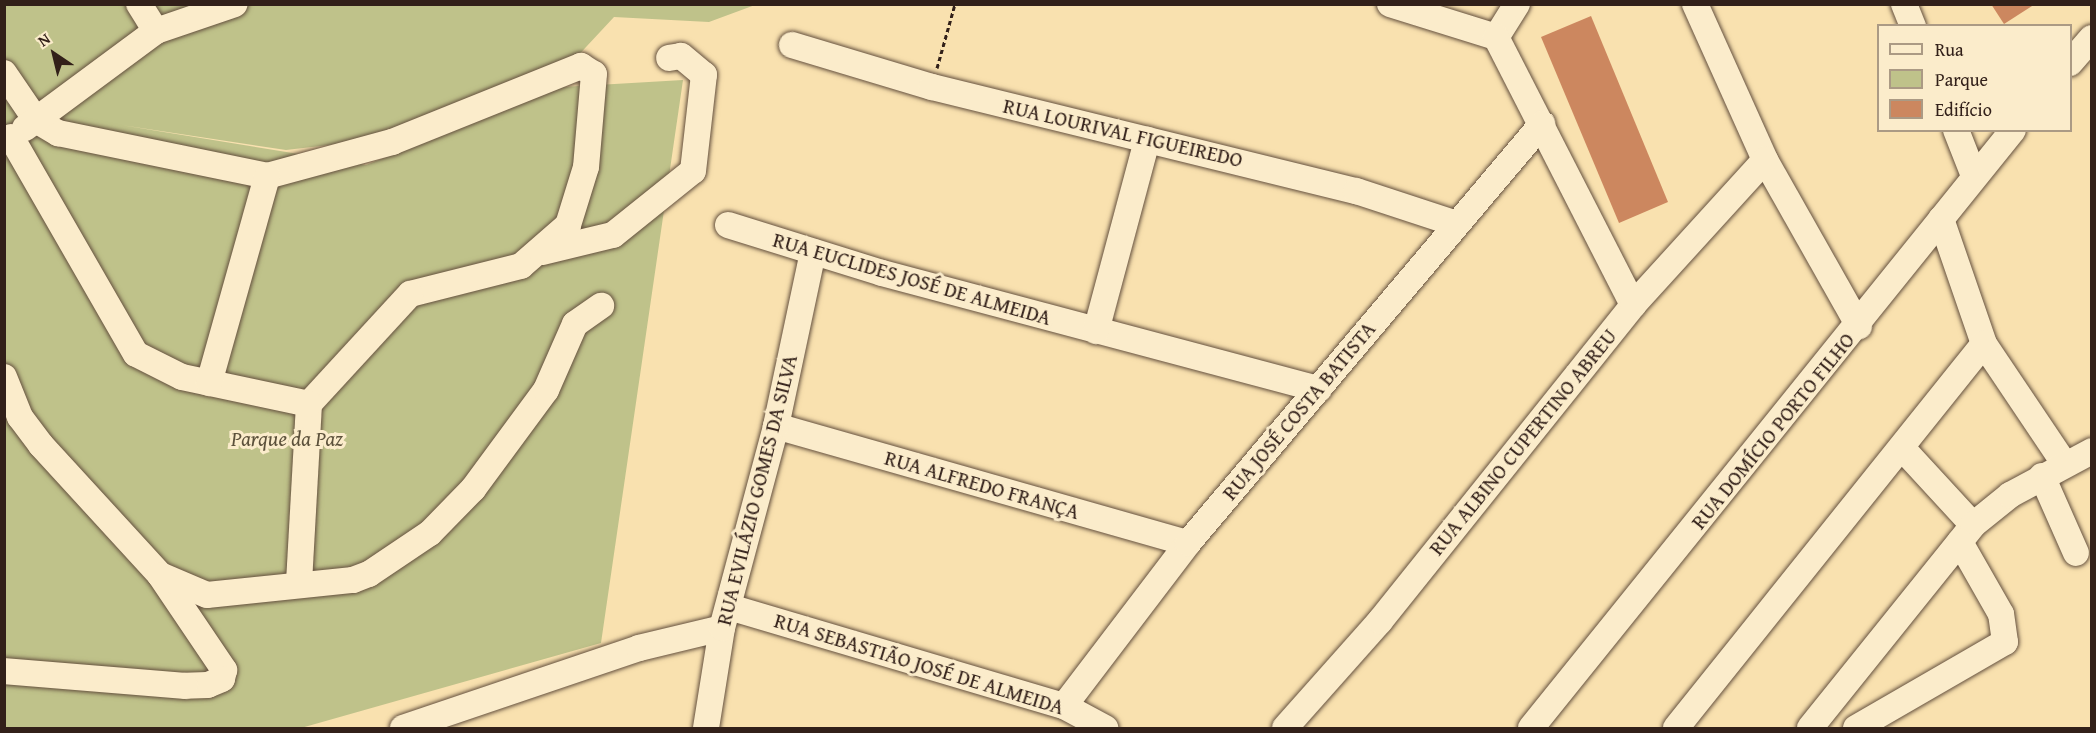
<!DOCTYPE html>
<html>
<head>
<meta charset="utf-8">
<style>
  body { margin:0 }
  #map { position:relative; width:2096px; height:733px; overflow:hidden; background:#f9e1af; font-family:"Gentium Book Plus",serif }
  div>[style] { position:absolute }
  .green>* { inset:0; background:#bfc28a }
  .building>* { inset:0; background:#cc875f }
  .path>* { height:3px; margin-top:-1.5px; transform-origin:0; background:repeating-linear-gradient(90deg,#322019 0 4.5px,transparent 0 7.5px) }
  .roads { filter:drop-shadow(0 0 2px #64503e) drop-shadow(0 0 2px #64503e) }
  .minor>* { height:26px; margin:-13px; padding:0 13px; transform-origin:13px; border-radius:13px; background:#fbeccb }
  span { translate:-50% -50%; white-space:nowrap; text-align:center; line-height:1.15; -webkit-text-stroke:6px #fbeccb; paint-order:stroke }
  .street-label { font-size:21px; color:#322019 }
  .park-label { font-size:21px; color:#5c513b; font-style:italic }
  .frame { position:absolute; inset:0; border:6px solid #322019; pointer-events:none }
  .legend { position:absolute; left:1877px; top:24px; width:195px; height:108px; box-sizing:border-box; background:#fbeccb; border:2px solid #ab9a84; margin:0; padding:8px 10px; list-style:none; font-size:18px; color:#322019 }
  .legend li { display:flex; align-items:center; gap:12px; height:30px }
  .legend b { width:30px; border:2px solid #ab9a84 }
  .north { position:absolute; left:24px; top:24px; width:60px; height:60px; -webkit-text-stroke:4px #fbeccb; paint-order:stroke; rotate:325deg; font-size:16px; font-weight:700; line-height:24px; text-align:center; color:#322019 }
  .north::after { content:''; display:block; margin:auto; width:21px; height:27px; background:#322019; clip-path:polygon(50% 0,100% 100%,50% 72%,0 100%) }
</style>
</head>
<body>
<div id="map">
  <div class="green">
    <div style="clip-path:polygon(4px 5px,755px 5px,709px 22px,614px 17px,573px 61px,355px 142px,286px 150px,121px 125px,366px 165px,563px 87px,683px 80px,601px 643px,301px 728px,5px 728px)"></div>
  </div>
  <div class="building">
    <div style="clip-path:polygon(1991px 4px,2035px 4px,2004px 24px)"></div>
    <div style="clip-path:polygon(1591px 16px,1668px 202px,1619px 223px,1541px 37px)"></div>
  </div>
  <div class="path">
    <div style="left:937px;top:68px;width:66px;rotate:-74.3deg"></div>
  </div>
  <div class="roads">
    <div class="minor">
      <div style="left:139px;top:4px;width:32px;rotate:58deg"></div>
      <div style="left:1390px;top:4px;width:111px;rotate:17.3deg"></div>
      <div style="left:1517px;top:4px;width:39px;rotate:122deg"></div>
      <div style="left:1496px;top:37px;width:301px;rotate:62.9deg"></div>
      <div style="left:1695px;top:4px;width:171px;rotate:65.8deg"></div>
      <div style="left:1765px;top:160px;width:191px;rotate:60.5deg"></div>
      <div style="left:1904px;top:4px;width:24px;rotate:68deg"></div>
      <div style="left:792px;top:45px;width:146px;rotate:16.7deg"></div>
      <div style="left:932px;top:87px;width:437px;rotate:13.8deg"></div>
      <div style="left:1356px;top:191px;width:103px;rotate:18.1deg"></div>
      <div style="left:2070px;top:63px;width:33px;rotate:-49deg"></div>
      <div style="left:4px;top:73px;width:57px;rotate:55.8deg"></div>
      <div style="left:36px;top:120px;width:26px;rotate:31deg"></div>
      <div style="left:58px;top:133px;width:213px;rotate:11.6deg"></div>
      <div style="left:267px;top:176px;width:130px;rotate:-15.2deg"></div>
      <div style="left:392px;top:142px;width:204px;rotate:-21.9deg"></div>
      <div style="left:581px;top:66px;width:15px;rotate:32deg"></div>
      <div style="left:594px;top:74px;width:93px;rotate:94.9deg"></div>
      <div style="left:586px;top:167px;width:61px;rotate:107.2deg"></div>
      <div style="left:568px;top:225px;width:62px;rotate:138.9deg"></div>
      <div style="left:521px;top:266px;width:114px;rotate:165.8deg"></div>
      <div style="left:410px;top:294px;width:149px;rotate:132.6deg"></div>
      <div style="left:309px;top:404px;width:179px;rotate:93.2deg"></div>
      <div style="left:25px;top:128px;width:163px;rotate:-36.5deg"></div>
      <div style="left:156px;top:31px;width:83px;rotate:-18.9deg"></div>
      <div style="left:1956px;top:130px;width:49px;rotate:68.6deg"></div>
      <div style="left:11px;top:137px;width:250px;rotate:60.1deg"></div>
      <div style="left:136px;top:354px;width:51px;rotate:26.6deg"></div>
      <div style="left:182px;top:377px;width:130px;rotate:12deg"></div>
      <div style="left:1941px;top:219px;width:132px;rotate:71deg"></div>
      <div style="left:1984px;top:344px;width:143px;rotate:56.1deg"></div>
      <div style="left:728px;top:225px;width:161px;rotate:17.3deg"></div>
      <div style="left:882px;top:273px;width:452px;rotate:14.9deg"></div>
      <div style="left:542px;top:252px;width:73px;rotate:-13.5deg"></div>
      <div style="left:613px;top:235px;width:102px;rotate:-38.7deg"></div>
      <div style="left:693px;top:171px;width:97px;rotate:-83.5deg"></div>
      <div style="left:704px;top:75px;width:30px;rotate:-140deg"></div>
      <div style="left:681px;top:56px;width:12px;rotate:171deg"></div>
      <div style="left:1096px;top:331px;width:198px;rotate:-75deg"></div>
      <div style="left:4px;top:377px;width:43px;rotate:68.2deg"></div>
      <div style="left:20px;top:417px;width:35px;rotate:53deg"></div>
      <div style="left:41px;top:445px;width:176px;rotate:47.5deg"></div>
      <div style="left:160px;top:575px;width:115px;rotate:56deg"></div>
      <div style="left:224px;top:670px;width:9px;rotate:103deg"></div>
      <div style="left:222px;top:679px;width:15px;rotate:157deg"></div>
      <div style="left:208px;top:685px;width:23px;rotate:178deg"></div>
      <div style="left:185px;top:686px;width:182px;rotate:-175.3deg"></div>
      <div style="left:209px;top:383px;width:215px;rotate:-74.3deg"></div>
      <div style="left:776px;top:426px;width:428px;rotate:15.9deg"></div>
      <div style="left:1903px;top:449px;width:103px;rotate:47.4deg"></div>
      <div style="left:2042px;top:476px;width:84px;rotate:66.2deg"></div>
      <div style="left:160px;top:575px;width:51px;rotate:23.1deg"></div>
      <div style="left:207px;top:595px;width:147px;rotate:-5.9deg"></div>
      <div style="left:353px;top:580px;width:17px;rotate:-21deg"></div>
      <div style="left:369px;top:574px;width:73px;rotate:-33.9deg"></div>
      <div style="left:430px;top:533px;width:62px;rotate:-45.7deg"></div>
      <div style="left:473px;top:489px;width:123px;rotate:-53.6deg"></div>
      <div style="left:546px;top:390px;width:72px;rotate:-66.3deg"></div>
      <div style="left:575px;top:324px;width:32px;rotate:-35deg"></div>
      <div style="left:729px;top:607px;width:349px;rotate:16.5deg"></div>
      <div style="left:1064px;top:706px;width:47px;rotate:28.2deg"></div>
      <div style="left:1064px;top:706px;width:205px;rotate:-52.7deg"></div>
      <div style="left:1188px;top:543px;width:549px;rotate:-49.81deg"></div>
      <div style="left:403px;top:728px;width:249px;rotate:-18.7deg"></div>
      <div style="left:639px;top:648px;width:85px;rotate:-13.5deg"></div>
      <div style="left:706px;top:728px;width:101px;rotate:-80.9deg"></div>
      <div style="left:722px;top:628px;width:209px;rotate:-75deg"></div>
      <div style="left:776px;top:426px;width:178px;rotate:-78deg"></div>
      <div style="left:1285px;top:728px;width:143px;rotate:-48.4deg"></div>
      <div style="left:1380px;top:621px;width:405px;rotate:-51.3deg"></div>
      <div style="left:1633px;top:305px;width:196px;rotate:-47.7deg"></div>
      <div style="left:1531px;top:728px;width:768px;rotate:-51.13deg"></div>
      <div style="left:1676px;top:728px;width:492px;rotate:-51.3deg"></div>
      <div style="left:1810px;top:728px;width:260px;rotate:-51.2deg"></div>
      <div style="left:1973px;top:525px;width:48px;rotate:-39deg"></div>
      <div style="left:2010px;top:495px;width:93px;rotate:-28.2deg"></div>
      <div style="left:1856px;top:728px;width:172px;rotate:-30deg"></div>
      <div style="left:2005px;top:642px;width:28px;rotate:-98deg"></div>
      <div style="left:2001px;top:614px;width:83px;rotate:-119.7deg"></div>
    </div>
  </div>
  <div class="street-label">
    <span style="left:1123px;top:133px;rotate:13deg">RUA LOURIVAL FIGUEIREDO</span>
    <span style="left:912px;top:279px;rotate:16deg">RUA EUCLIDES JOSÉ DE ALMEIDA</span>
    <span style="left:1299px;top:411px;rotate:-50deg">RUA JOSÉ COSTA BATISTA</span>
    <span style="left:1773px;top:431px;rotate:-51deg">RUA DOMÍCIO PORTO FILHO</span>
    <span style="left:1523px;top:442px;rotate:-51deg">RUA ALBINO CUPERTINO ABREU</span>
    <span style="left:982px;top:485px;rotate:16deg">RUA ALFREDO FRANÇA</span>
    <span style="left:757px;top:490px;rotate:-76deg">RUA EVILÁZIO GOMES DA SILVA</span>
    <span style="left:919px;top:664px;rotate:17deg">RUA SEBASTIÃO JOSÉ DE ALMEIDA</span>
  </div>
  <div class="park-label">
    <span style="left:287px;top:439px">Parque da Paz</span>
  </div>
  <div class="frame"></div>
  <ul class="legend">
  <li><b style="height:8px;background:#fbeccb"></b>Rua</li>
  <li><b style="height:16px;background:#bfc28a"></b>Parque</li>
  <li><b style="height:16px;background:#cc875f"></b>Edifício</li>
  </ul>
  <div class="north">N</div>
</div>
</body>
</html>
